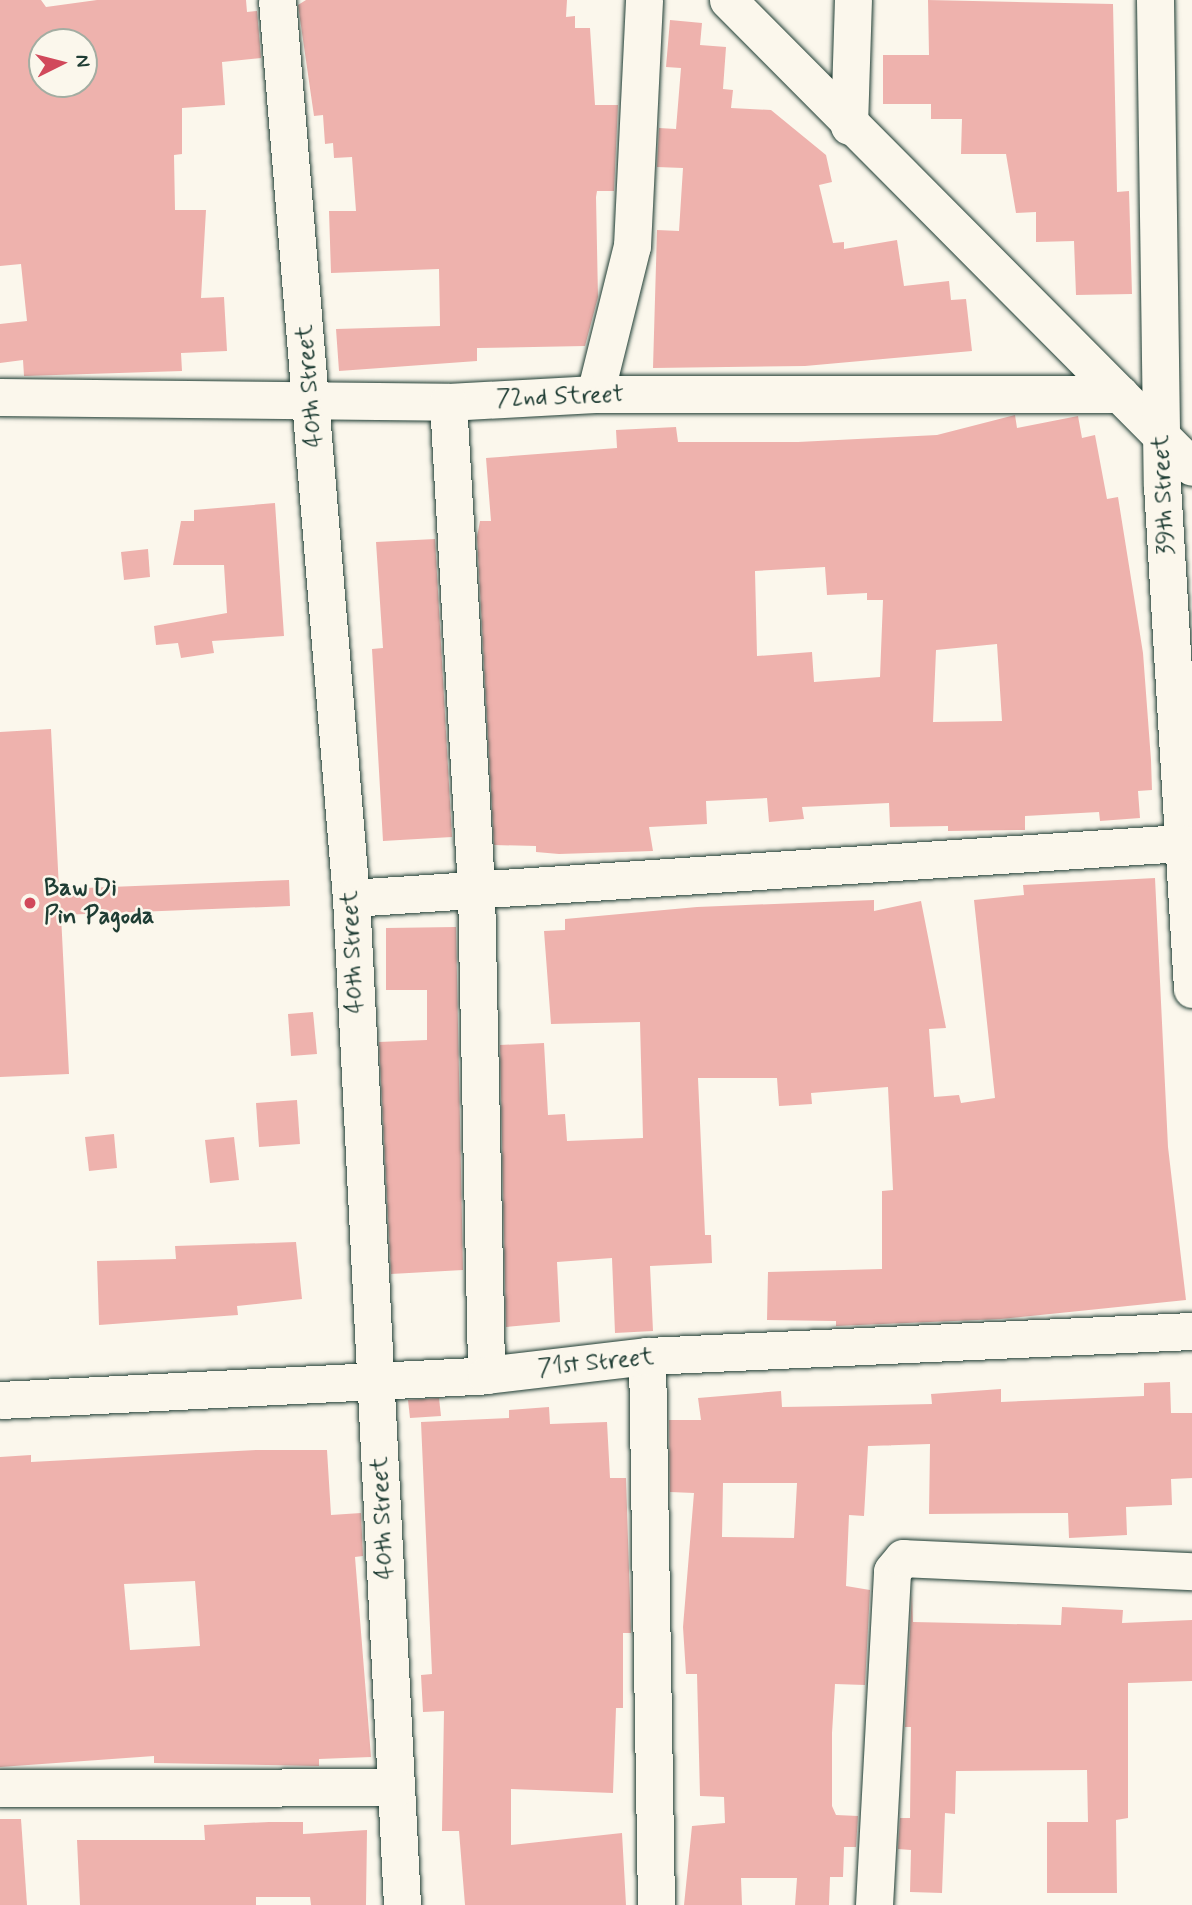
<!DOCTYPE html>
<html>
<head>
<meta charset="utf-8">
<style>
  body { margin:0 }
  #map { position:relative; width:1192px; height:1905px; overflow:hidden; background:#fbf7ec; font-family:Mynerve,sans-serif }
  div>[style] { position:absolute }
  .building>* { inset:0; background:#eeb2ad }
  .roads { filter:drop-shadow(0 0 2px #1f3d34) drop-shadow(0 0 2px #1f3d34) }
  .minor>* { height:37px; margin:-18.5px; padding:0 18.5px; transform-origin:18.5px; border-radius:18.5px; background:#fbf7ec }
  .dots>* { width:19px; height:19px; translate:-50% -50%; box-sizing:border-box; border:4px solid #fbf7ec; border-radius:50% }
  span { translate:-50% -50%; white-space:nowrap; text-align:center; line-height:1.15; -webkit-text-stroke:5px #fbf7ec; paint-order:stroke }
  .street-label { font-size:24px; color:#1f3d34 }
  .poi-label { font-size:24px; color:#1f3d34; font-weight:700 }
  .left { translate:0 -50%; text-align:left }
  .north { position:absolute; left:28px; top:28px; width:70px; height:70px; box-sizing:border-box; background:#fbf7ec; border:2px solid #a3ada2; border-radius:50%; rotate:84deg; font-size:19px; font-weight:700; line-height:28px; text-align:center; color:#1f3d34 }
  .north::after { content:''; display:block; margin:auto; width:24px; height:32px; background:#d1495b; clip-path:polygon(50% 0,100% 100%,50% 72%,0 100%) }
</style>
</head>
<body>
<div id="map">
  <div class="building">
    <div style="clip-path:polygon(evenodd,0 0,41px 0,46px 7px,97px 0,246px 0,247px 12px,257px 11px,261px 58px,222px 62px,225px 105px,182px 108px,182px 154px,174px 155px,175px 210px,206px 210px,201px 298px,224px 297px,227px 351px,181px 353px,182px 371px,24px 376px,23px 360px,0 363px,0 324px,27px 321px,21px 264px,0 266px,0 0,42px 42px,84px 42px,84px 84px,42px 84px,42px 42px)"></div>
    <div style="clip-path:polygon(306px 0,567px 0,566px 17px,575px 16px,575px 28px,590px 28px,595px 105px,618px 105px,614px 191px,597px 191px,596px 197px,598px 297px,585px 346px,477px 348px,477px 361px,339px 371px,336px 329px,440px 326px,439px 269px,331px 273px,329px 211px,356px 211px,352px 157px,334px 158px,333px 143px,325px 144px,323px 115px,314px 116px,298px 5px)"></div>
    <div style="clip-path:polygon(928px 0,1113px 4px,1117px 192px,1129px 191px,1132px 294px,1076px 295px,1074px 241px,1036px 242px,1036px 212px,1016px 213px,1006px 154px,961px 154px,962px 119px,931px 119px,931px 104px,883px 104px,883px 55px,929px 55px)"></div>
    <div style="clip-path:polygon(670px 20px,702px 23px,700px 45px,726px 47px,723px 89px,733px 90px,731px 108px,771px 110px,826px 155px,832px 182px,819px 185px,833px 243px,844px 242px,844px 249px,897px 240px,904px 286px,949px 281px,951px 300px,966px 299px,972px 351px,805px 366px,653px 368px,657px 230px,679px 231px,683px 168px,657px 167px,659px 128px,676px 129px,681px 68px,666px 67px)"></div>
    <div style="clip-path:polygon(evenodd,1015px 415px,1017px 428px,1078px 416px,1082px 438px,1095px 435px,1107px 499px,1118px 497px,1143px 653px,1151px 760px,1152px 790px,1138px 791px,1140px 818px,1100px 821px,1099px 812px,1025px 816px,1025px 830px,948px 831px,948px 826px,890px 827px,889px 803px,802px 807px,804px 819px,769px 822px,767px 798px,706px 801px,707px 824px,649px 827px,653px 851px,559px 854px,536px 852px,536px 846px,494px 845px,477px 537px,480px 521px,491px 521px,486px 458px,617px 448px,616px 430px,676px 427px,678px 442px,798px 442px,937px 435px,1015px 415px,825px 567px,827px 595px,867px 593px,867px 600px,883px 600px,880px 677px,814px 682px,812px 652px,757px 656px,755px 571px,825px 567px,1015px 415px,997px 644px,1002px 721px,933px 722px,936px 650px,997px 644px)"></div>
    <div style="clip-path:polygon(275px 503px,284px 636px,212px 641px,214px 653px,181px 658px,178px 643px,156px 645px,154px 626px,227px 613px,224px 565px,173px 565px,181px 521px,194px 521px,194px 510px)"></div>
    <div style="clip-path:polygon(435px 539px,452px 837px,383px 841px,372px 649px,383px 648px,376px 542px)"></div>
    <div style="clip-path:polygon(148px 549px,150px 577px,124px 580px,121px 552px)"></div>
    <div style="clip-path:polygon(51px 729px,59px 889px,289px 880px,290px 906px,61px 915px,69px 1074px,0 1077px,0 732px)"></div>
    <div style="clip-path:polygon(1155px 878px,1168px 1147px,1186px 1300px,1001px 1319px,836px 1326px,836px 1321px,767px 1320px,768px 1272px,882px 1269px,882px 1191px,893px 1190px,888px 1087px,811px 1093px,812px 1104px,779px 1106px,777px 1078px,698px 1078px,705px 1235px,711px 1235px,712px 1263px,650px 1266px,653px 1331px,615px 1333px,612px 1258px,557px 1262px,560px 1322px,506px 1327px,500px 1045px,544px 1043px,548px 1115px,565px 1114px,567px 1141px,643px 1138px,640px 1022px,551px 1024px,544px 931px,565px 930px,565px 919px,697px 907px,874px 900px,874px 911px,921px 901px,946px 1028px,929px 1029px,934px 1097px,959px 1095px,961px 1103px,995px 1098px,974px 900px,1024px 895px,1023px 885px)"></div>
    <div style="clip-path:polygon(456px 927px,463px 1270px,391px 1274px,379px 1042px,427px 1040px,427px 990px,386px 990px,386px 928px)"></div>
    <div style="clip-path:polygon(313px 1012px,317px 1054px,291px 1056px,288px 1014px)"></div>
    <div style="clip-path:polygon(297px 1100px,300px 1144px,259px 1147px,256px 1103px)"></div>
    <div style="clip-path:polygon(114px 1134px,117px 1168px,89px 1171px,85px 1137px)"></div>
    <div style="clip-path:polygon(234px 1137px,239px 1180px,210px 1183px,205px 1140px)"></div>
    <div style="clip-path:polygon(296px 1242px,302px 1299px,237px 1306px,238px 1315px,99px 1325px,97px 1261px,176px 1259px,175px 1246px)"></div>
    <div style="clip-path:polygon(evenodd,1170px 1382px,1171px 1413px,1192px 1413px,1192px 1478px,1171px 1479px,1172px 1505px,1126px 1507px,1127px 1535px,1069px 1538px,1068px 1513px,929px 1514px,930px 1444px,868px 1446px,864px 1516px,849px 1515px,846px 1586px,870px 1590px,865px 1685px,835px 1684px,832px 1733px,832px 1806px,836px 1815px,858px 1816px,856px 1847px,844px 1847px,843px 1877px,830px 1877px,829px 1905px,795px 1905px,797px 1878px,741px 1878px,742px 1905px,684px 1905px,692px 1826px,725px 1823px,724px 1797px,700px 1796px,697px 1674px,686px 1674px,683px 1627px,694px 1493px,670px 1492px,669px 1420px,701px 1420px,698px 1398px,781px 1391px,782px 1407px,841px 1406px,932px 1404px,931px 1394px,1001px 1389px,1001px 1402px,1144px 1396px,1144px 1383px,1170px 1382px,723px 1483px,797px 1483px,794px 1538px,722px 1537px,723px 1483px)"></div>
    <div style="clip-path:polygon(439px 1398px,441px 1416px,410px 1418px,408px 1400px)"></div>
    <div style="clip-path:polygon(549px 1407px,550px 1424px,607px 1422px,610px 1478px,626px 1478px,631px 1633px,623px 1633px,623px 1708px,616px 1708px,613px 1793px,511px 1789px,511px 1845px,622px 1833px,626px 1905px,465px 1905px,459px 1831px,442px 1831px,444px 1711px,423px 1712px,421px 1675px,432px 1674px,421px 1422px,509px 1418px,509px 1410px)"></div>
    <div style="clip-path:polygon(evenodd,256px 1450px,327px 1450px,331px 1515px,361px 1513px,363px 1556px,355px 1557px,371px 1757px,319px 1759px,319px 1766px,154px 1763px,154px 1756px,0 1767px,0 1457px,31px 1455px,31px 1462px,256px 1450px,195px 1581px,200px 1646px,130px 1650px,124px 1584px,195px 1581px)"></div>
    <div style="clip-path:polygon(912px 1593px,913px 1622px,1061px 1625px,1062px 1607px,1123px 1610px,1122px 1623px,1192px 1620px,1192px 1681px,1128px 1683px,1128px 1818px,1116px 1820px,1117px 1893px,1047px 1893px,1047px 1822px,1088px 1822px,1087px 1770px,956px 1771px,955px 1814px,945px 1813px,942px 1893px,910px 1892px,911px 1850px,898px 1849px,900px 1818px,910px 1818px,911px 1727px,905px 1727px)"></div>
    <div style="clip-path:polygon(0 1819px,21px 1819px,27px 1905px,0 1905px)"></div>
    <div style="clip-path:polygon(269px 1822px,303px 1822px,303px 1834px,367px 1830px,366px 1905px,311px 1905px,310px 1897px,256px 1897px,256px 1905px,80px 1905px,77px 1840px,205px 1840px,204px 1825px)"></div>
  </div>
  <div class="roads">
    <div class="minor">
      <div style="left:277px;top:0;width:901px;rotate:85.29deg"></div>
      <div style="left:351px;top:898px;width:1008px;rotate:87.1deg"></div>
      <div style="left:728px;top:0;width:658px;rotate:45.18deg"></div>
      <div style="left:1155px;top:0;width:485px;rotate:89.2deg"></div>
      <div style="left:1162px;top:485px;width:505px;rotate:86.59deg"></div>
      <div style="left:849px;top:126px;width:126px;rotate:-88.2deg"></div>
      <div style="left:595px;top:394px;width:153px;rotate:-76deg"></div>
      <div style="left:632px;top:246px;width:246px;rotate:-87.2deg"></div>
      <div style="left:0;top:397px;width:448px;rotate:0.6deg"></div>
      <div style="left:448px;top:402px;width:147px;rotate:-3.1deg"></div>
      <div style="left:595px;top:394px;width:525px"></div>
      <div style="left:448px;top:402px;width:488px;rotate:86.7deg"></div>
      <div style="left:476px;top:889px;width:486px;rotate:88.8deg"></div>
      <div style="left:351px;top:898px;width:832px;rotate:-3.79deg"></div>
      <div style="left:647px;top:1356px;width:549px;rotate:89.06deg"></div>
      <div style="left:0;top:1400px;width:487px;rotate:-2.9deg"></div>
      <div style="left:486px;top:1375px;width:162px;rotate:-6.7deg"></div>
      <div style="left:647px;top:1356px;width:546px;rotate:-2.63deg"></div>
      <div style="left:0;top:1788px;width:396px;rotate:-0.1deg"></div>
      <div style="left:874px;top:1905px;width:334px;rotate:-86.9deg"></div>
      <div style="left:892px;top:1571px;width:17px;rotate:-50deg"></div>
      <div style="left:903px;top:1558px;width:289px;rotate:2.6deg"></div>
    </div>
  </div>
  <div class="dots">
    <div style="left:30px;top:903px;background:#d1495b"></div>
  </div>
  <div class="street-label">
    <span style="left:310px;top:386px;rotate:-95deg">40th Street</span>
    <span style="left:560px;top:397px;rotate:-2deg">72nd Street</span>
    <span style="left:1164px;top:495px;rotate:-93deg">39th Street</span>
    <span style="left:353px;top:952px;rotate:-93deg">40th Street</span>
    <span style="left:596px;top:1363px;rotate:-6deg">71st Street</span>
    <span style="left:383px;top:1518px;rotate:-93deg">40th Street</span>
  </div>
  <div class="poi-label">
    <span class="left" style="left:44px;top:903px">Baw Di<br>Pin Pagoda</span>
  </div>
  <div class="north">N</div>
</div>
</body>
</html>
